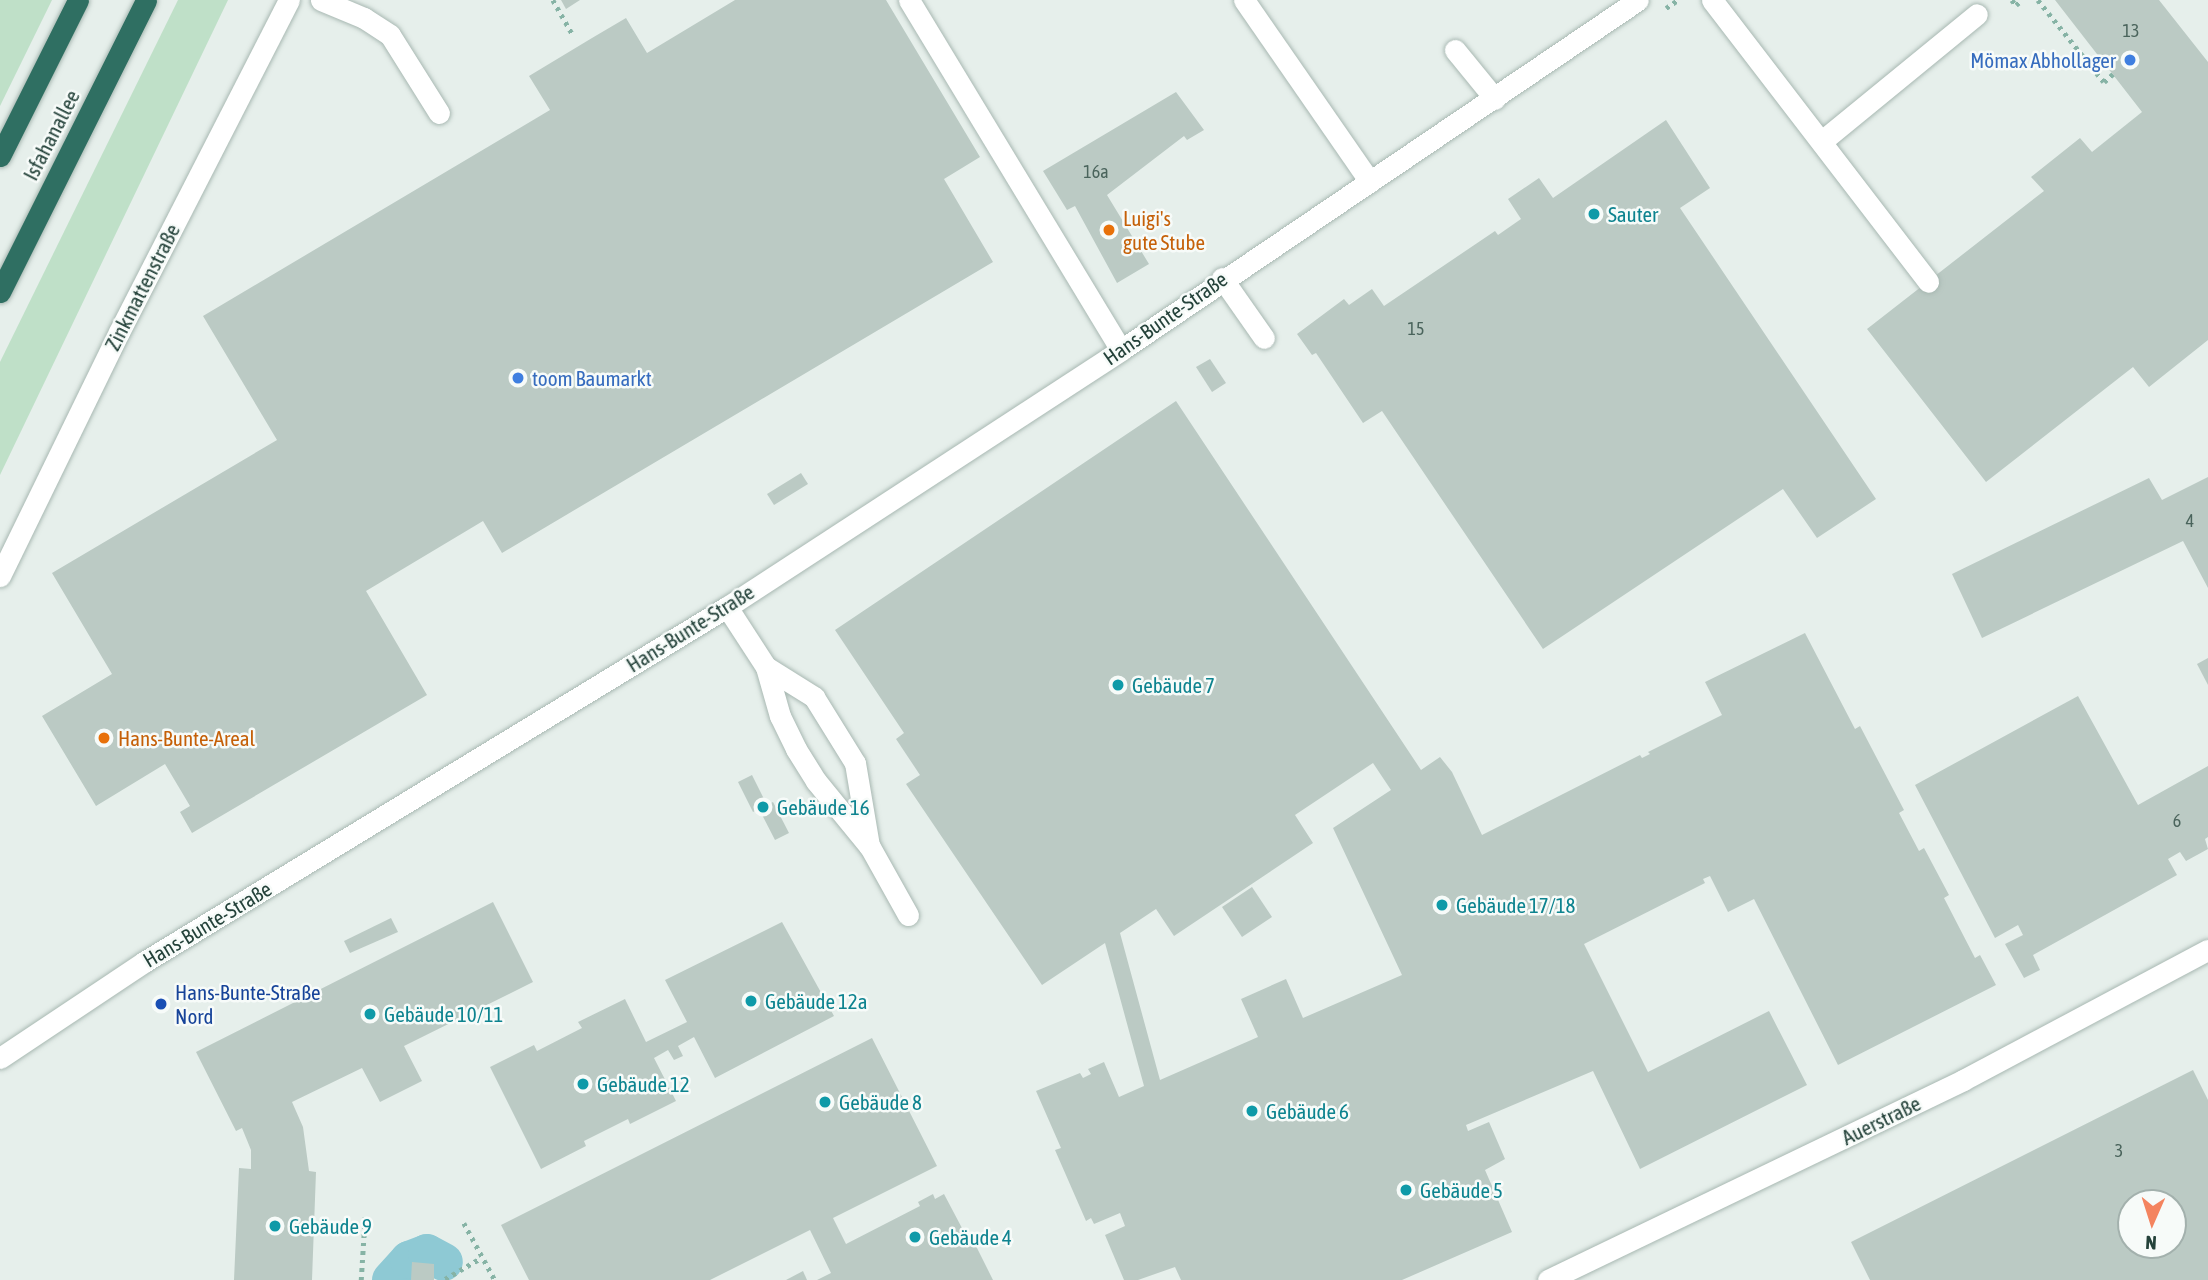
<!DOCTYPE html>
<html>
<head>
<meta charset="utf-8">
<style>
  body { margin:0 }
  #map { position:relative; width:2208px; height:1280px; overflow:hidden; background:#e6efeb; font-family:"Asap Condensed",sans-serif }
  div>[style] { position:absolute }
  .green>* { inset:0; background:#bfe0c8 }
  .canal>* { height:38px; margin:-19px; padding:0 19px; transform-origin:19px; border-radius:19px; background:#8ec9d4 }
  .building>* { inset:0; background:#bbcac4 }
  .path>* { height:4.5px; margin-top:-2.25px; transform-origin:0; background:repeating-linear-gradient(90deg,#86b3a5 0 3.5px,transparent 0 8.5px) }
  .roads { filter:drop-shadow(0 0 2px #a8b8b2) drop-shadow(0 0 2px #a8b8b2) }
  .lane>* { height:21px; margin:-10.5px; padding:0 10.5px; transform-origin:10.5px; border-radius:10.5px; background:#fff }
  .street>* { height:21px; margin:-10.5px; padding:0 10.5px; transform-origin:10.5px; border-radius:10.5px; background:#fff }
  .highway>* { height:21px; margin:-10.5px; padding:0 10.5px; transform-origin:10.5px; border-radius:10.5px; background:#2f6f62 }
  .dots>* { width:19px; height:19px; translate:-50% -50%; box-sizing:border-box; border:4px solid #f7fbf9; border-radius:50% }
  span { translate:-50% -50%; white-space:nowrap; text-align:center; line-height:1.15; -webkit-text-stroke:5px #f7fbf9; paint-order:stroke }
  .number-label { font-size:18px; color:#4a645c }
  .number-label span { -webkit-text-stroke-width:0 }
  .shop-label { font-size:21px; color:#366cbe }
  .right { translate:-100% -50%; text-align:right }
  .left { translate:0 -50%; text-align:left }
  .street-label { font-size:21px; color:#24423a }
  .culture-label { font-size:21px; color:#0d838f }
  .food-label { font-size:21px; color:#c56008 }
  .transit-label { font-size:21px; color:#164399 }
  .north { position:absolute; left:2117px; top:1189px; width:70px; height:70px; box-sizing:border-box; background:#f7fbf9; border:2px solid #a3b1ad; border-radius:50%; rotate:183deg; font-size:19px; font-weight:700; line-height:28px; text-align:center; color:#24423a }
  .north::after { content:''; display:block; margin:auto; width:24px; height:32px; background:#f4845f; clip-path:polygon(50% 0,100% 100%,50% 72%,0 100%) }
</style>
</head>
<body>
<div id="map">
  <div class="green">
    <div style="clip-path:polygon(0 0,52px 0,0 106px)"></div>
    <div style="clip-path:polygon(178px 0,228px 0,0 475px,0 362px)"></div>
  </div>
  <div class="canal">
    <div style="left:391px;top:1280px;width:27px;rotate:-48deg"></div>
    <div style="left:409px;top:1260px;width:19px;rotate:-21deg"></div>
    <div style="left:427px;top:1253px;width:19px;rotate:28deg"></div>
  </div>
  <div class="building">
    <div style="clip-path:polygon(561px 0,580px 0,566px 9px)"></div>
    <div style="clip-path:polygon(735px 0,886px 0,980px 157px,944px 179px,993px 262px,502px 553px,483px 521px,366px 591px,427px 695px,192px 833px,180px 812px,190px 806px,165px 764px,96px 806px,42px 716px,112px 674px,52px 573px,277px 440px,203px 316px,550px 110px,529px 76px,592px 38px,626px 18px,647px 53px)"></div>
    <div style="clip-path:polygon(2055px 0,2159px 0,2208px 62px,2208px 340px,2149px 387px,2133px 367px,1986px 482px,1867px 329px,2044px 191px,2031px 177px,2080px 138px,2092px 152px,2142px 112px)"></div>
    <div style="clip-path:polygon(1176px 92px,1204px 130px,1187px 140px,1184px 136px,1107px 195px,1149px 264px,1117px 283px,1075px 206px,1067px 210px,1043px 171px)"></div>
    <div style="clip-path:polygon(1666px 120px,1710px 188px,1680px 208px,1876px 499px,1817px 538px,1783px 489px,1543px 649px,1382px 411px,1363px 423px,1316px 353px,1312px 355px,1297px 334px,1344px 299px,1349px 305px,1372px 289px,1384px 306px,1495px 231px,1498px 235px,1521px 219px,1508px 199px,1539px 178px,1553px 198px)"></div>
    <div style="clip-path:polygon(1210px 359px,1226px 383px,1212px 392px,1196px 367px)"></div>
    <div style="clip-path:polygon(evenodd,1176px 401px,1421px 770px,1440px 757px,1452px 772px,1482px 835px,1640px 755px,1642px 758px,1650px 754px,1648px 752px,1722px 715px,1705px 682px,1805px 633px,1855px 729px,1860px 726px,1904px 810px,1899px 813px,1919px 851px,1924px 848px,1949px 895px,1944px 898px,1975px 958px,1980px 955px,1996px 985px,1838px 1065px,1754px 899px,1728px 912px,1710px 876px,1703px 879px,1705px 883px,1584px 944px,1648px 1072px,1769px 1011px,1807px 1085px,1640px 1169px,1593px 1071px,1466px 1125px,1468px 1131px,1489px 1122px,1505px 1159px,1485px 1170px,1512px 1232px,1402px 1280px,1181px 1280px,1175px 1267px,1138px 1280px,1124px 1280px,1105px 1235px,1125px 1226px,1120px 1213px,1094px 1224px,1091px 1218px,1086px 1221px,1055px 1150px,1061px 1148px,1036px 1091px,1080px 1073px,1083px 1078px,1091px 1074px,1088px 1069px,1104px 1062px,1119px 1097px,1144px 1086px,1105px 943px,1042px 985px,906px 784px,920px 775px,896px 739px,904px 733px,835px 630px,1176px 401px,1373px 763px,1391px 790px,1333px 828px,1402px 975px,1303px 1018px,1286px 979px,1241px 999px,1258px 1037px,1160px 1080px,1120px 933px,1156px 909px,1174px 936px,1313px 843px,1295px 815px,1373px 763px)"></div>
    <div style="clip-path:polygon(801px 473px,808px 484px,774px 505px,767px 494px)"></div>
    <div style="clip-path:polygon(2208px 477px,2208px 588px,2183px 541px,1982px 638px,1952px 574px,2149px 478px,2162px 500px)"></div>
    <div style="clip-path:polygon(2208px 658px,2208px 685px,2197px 664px)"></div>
    <div style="clip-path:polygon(2078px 696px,2138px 805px,2208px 766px,2208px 837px,2205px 839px,2208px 849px,2186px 861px,2180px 852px,2168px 859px,2177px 875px,2033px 955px,2040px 970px,2024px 978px,2005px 944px,2023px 935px,2018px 925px,1995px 938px,1915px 785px)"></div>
    <div style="clip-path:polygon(752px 775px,767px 805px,773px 802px,789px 833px,775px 840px,759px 809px,753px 812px,738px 782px)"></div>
    <div style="clip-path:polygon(1252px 887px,1272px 917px,1242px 937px,1222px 907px)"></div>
    <div style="clip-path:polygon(493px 902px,533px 982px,404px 1046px,422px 1081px,380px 1102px,362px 1068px,292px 1102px,303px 1127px,309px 1171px,316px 1172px,312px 1280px,234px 1280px,239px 1168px,251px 1169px,251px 1150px,242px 1128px,236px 1131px,196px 1052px)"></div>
    <div style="clip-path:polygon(391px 918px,398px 932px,350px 953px,344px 941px)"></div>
    <div style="clip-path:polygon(782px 922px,834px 1016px,715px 1078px,694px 1037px,678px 1046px,683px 1056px,674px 1060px,668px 1050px,654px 1058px,676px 1101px,630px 1124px,628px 1119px,584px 1141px,586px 1146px,541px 1169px,490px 1067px,534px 1045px,537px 1051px,582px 1028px,578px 1022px,625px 999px,646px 1042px,687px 1022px,665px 980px)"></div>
    <div style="clip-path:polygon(872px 1038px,937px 1166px,833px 1218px,846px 1244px,920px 1206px,918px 1202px,933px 1194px,935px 1199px,944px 1194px,963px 1230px,967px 1228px,993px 1280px,817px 1280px,831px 1273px,810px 1230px,710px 1280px,529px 1280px,501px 1225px)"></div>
    <div style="clip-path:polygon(evenodd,2193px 1070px,2208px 1100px,2208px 1280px,1870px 1280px,1851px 1242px,2193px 1070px,2131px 1203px,2173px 1203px,2173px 1245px,2131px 1245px,2131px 1203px)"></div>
    <div style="clip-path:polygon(412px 1262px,434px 1264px,434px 1280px,411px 1280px)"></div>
    <div style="clip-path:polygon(803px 1271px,807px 1280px,786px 1280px)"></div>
  </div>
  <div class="path">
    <div style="left:553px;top:0;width:40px;rotate:60.3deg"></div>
    <div style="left:2012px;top:0;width:6px;rotate:51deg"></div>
    <div style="left:2016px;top:5px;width:8px;rotate:-40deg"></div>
    <div style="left:2038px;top:0;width:105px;rotate:51.2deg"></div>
    <div style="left:2104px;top:82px;width:12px;rotate:-42deg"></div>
    <div style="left:1666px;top:8px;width:14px;rotate:-34deg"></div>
    <div style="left:464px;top:1223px;width:65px;rotate:61.5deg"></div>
    <div style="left:445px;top:1279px;width:42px;rotate:-30.3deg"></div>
    <div style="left:361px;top:1280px;width:64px;rotate:-86.4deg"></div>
  </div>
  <div class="roads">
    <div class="lane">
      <div style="left:321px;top:0;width:47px;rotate:22.7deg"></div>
      <div style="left:364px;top:18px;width:31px;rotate:33deg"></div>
      <div style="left:390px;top:35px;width:92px;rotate:57.9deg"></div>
      <div style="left:909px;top:0;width:409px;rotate:58.8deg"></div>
      <div style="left:1712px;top:0;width:355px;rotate:52.5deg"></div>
      <div style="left:1455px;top:50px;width:63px;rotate:50.8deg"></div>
      <div style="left:1822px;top:141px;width:200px;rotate:-39.3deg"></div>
      <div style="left:1222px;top:278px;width:73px;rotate:55deg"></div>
      <div style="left:727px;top:607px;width:72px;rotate:57deg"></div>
      <div style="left:766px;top:667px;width:51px;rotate:74.1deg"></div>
      <div style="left:780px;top:716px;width:37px;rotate:64deg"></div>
      <div style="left:796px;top:749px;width:38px;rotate:58deg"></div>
      <div style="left:816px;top:781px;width:85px;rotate:50.7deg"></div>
      <div style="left:870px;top:847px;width:78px;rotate:60.8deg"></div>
      <div style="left:766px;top:667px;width:57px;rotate:32deg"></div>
      <div style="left:814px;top:697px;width:78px;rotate:58.2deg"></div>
      <div style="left:855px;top:763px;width:84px;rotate:80.4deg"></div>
    </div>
    <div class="street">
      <div style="left:1244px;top:0;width:221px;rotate:55.3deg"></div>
      <div style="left:0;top:576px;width:271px;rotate:-64deg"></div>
      <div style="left:119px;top:332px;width:373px;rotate:-62.9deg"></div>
      <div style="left:0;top:1058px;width:173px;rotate:-33.7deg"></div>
      <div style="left:144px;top:962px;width:683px;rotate:-31.34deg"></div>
      <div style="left:727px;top:607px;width:470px;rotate:-33.1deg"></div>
      <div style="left:1121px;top:350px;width:624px;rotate:-34.1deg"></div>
      <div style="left:1548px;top:1280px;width:461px;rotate:-25.7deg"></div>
      <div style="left:1963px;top:1080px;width:277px;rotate:-28deg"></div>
    </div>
    <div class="highway">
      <div style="left:0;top:156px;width:174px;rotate:-63.4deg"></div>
      <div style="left:0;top:292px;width:326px;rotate:-63.4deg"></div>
    </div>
  </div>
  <div class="dots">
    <div style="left:2130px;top:60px;background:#3f7fe0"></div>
    <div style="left:1594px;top:214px;background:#0f9aa8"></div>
    <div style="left:1109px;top:230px;background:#e8710a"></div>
    <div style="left:518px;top:378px;background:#3f7fe0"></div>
    <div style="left:1118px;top:685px;background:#0f9aa8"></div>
    <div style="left:104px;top:738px;background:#e8710a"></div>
    <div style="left:763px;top:807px;background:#0f9aa8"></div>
    <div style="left:1442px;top:905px;background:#0f9aa8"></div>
    <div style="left:751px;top:1001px;background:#0f9aa8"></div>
    <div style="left:161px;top:1004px;background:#1a4fb4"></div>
    <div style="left:370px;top:1014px;background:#0f9aa8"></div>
    <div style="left:583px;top:1084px;background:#0f9aa8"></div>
    <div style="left:825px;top:1102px;background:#0f9aa8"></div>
    <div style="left:1252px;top:1111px;background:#0f9aa8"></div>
    <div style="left:1406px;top:1190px;background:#0f9aa8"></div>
    <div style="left:275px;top:1226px;background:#0f9aa8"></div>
    <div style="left:915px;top:1237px;background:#0f9aa8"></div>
  </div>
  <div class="number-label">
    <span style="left:2131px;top:31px">13</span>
    <span style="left:1096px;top:172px">16a</span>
    <span style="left:1416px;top:329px">15</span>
    <span style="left:2190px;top:521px">4</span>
    <span style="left:2177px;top:821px">6</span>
    <span style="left:2119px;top:1151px">3</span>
  </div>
  <div class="shop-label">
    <span class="right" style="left:2116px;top:60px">Mömax Abhollager</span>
    <span class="left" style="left:532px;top:378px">toom Baumarkt</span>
  </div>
  <div class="street-label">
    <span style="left:51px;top:135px;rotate:-63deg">Isfahanallee</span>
    <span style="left:142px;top:287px;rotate:-63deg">Zinkmattenstraße</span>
    <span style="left:1165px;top:318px;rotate:-35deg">Hans-Bunte-Straße</span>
    <span style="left:690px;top:628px;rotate:-32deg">Hans-Bunte-Straße</span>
    <span style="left:207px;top:924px;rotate:-31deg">Hans-Bunte-Straße</span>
    <span style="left:1881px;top:1120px;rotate:-26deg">Auerstraße</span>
  </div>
  <div class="culture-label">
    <span class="left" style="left:1608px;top:214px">Sauter</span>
    <span class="left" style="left:1132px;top:685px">Gebäude 7</span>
    <span class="left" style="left:777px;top:807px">Gebäude 16</span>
    <span class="left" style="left:1456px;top:905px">Gebäude 17/18</span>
    <span class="left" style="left:765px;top:1001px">Gebäude 12a</span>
    <span class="left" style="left:384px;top:1014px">Gebäude 10/11</span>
    <span class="left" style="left:597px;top:1084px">Gebäude 12</span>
    <span class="left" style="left:839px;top:1102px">Gebäude 8</span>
    <span class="left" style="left:1266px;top:1111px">Gebäude 6</span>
    <span class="left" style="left:1420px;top:1190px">Gebäude 5</span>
    <span class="left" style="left:289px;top:1226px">Gebäude 9</span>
    <span class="left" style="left:929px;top:1237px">Gebäude 4</span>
  </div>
  <div class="food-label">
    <span class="left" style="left:1123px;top:230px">Luigi's<br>gute Stube</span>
    <span class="left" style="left:118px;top:738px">Hans-Bunte-Areal</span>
  </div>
  <div class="transit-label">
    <span class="left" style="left:175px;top:1004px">Hans-Bunte-Straße<br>Nord</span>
  </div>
  <div class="north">N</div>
</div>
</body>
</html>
